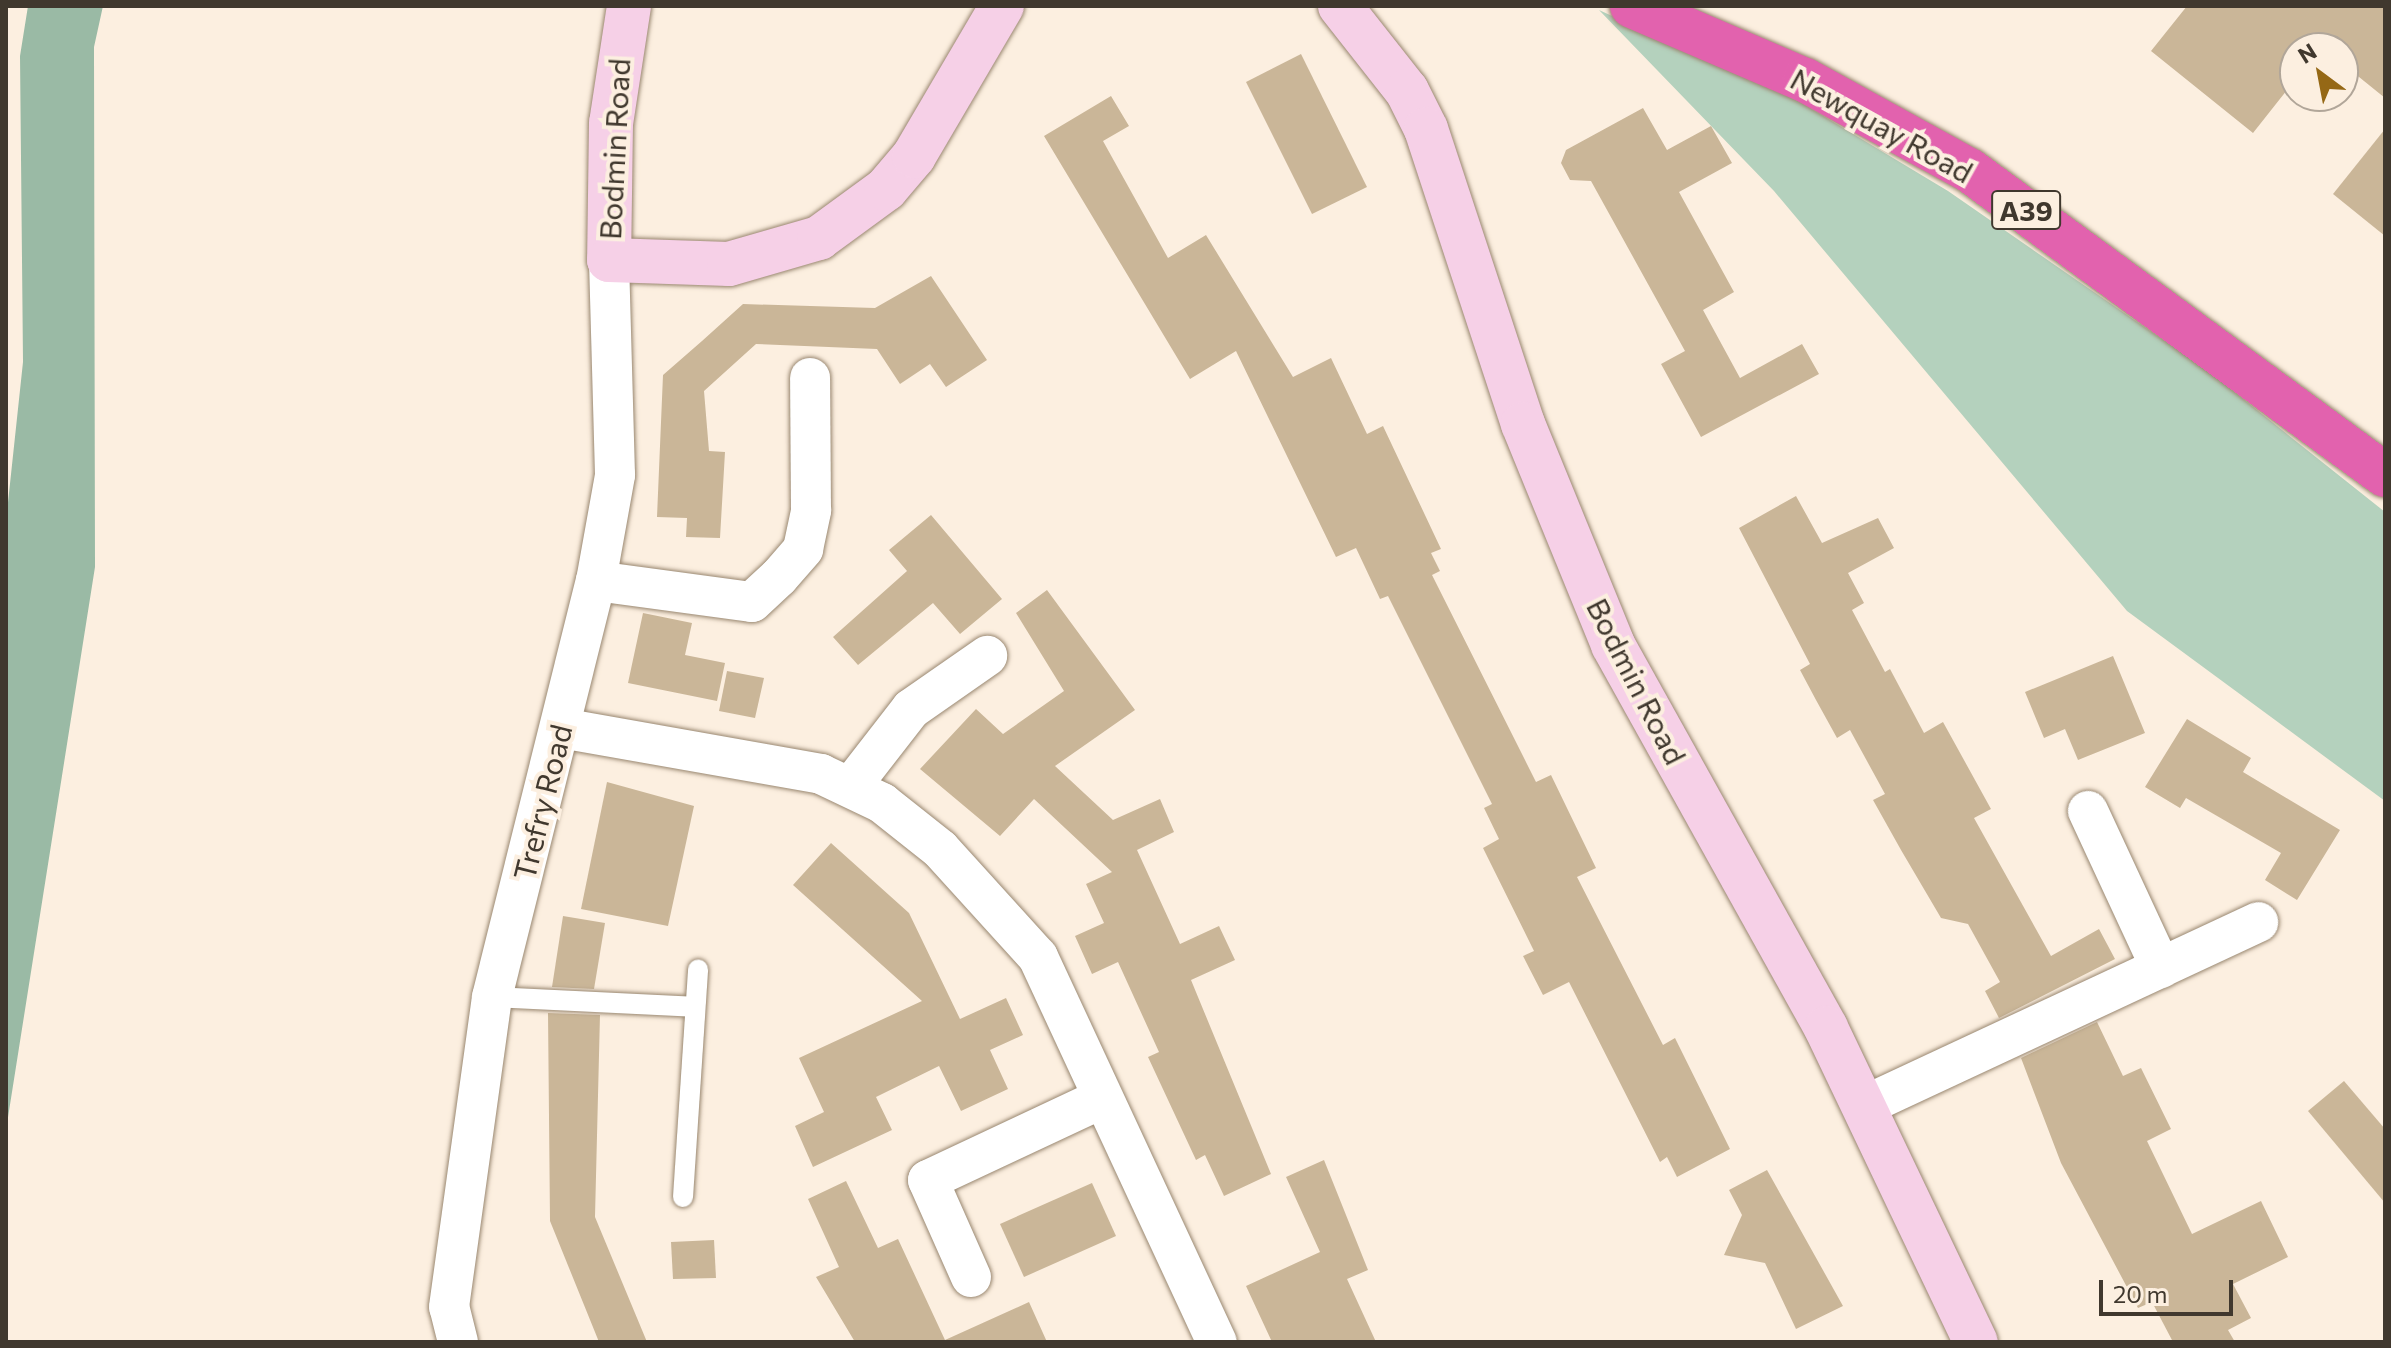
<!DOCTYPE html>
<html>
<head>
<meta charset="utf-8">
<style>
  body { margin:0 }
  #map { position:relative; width:2391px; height:1348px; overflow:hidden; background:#fcefe0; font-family:Commissioner,sans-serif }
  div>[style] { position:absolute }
  .green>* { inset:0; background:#b4d1bd }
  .forest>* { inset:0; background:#9abaa5 }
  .building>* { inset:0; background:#cab698 }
  .roads { filter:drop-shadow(0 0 2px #998770) drop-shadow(0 0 2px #998770) }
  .lane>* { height:20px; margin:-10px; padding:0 10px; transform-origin:10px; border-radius:10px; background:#fff }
  .street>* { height:40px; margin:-20px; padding:0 20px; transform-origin:20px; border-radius:20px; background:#fff }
  .secondary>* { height:44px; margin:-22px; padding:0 22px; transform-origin:22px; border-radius:22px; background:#f6d0e7 }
  .highway>* { height:44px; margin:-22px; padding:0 22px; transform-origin:22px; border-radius:22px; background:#e262ae }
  span { translate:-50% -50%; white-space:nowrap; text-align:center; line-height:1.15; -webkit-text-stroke:8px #fcefe0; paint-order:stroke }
  .shield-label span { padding:2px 6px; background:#fcefe0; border:2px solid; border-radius:6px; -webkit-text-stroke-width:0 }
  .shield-label { font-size:28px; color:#40382e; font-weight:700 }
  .street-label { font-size:30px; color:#40382e }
  .frame { position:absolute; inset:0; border:8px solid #40382e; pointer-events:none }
  .north { position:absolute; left:2279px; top:32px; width:80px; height:80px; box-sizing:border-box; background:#fcefe0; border:2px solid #b1a699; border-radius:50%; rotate:328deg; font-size:22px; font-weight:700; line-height:32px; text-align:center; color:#40382e }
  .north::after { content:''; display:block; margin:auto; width:28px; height:36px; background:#956815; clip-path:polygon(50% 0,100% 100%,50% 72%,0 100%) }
  .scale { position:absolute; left:2099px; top:1280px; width:134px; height:36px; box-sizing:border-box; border:4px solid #40382e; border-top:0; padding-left:10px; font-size:24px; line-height:28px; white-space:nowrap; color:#40382e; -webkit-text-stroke:6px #fcefe0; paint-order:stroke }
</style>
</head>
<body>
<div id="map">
  <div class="green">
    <div style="clip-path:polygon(1599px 10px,1800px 102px,1948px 191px,2208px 371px,2385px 512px,2385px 801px,2127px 611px,1774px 191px)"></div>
  </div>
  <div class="forest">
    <div style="clip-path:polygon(28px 6px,103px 6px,94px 47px,95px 567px,6px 1130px,6px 521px,23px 362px,20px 56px)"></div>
  </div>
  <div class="building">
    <div style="clip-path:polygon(2187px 6px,2385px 6px,2385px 98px,2343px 64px,2343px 48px,2295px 48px,2295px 80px,2253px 133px,2151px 51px)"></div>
    <div style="clip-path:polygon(1301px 54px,1367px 187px,1312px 214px,1246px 82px)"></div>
    <div style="clip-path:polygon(1111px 96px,1129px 126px,1103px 141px,1168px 258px,1206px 235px,1293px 377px,1331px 358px,1367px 434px,1383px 426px,1441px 549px,1431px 553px,1440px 571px,1432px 575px,1536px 782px,1551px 775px,1596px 868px,1577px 877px,1663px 1045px,1675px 1038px,1730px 1149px,1677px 1177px,1667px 1157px,1660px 1162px,1569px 982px,1543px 995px,1523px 956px,1534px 951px,1483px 848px,1499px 839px,1484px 808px,1492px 804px,1388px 596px,1380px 599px,1356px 548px,1336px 557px,1236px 351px,1190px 379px,1044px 136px)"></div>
    <div style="clip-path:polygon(1643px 108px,1667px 150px,1711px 126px,1732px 163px,1679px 192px,1734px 292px,1703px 310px,1740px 378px,1802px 344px,1819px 374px,1701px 437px,1661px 364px,1685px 351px,1591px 181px,1570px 180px,1561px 163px,1566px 150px)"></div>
    <div style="clip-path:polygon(2385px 129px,2385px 236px,2333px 194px)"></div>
    <div style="clip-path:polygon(931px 276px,987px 360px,946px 387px,930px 364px,900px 384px,877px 349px,756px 344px,704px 391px,709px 451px,725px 452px,720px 538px,686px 537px,687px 518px,657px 517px,663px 375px,702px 341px,743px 304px,875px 308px)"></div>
    <div style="clip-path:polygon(1796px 496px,1822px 543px,1878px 518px,1894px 548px,1848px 573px,1864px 603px,1852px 610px,1885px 672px,1890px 669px,1924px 733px,1943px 722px,1991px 809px,1974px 818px,2051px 956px,2099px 929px,2115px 959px,1999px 1018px,1985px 991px,2000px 982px,1968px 924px,1941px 918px,1901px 850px,1873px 800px,1885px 794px,1850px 730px,1837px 738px,1816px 700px,1800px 670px,1810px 664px,1739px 528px)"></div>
    <div style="clip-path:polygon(931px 515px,1002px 599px,960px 634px,933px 603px,858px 665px,833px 637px,907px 571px,889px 550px)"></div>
    <div style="clip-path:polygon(1047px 590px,1135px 710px,1055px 766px,1113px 820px,1160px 799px,1174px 832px,1137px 850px,1180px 944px,1219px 926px,1235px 960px,1191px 980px,1271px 1174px,1224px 1196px,1205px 1155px,1196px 1160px,1148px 1057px,1159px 1052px,1118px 962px,1092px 974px,1075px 936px,1104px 923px,1086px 884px,1112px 872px,1034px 799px,1000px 836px,920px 769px,976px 709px,1003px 734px,1064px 691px,1016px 613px)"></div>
    <div style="clip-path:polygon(643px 613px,692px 623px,685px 655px,725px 663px,717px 701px,628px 683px)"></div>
    <div style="clip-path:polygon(2113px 656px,2145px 733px,2078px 760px,2065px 729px,2044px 738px,2025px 692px)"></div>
    <div style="clip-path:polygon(727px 671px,764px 678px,755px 718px,719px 711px)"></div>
    <div style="clip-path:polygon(2187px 719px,2251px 758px,2243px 772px,2340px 830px,2297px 900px,2265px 880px,2281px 853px,2186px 798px,2180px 808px,2145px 787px)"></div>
    <div style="clip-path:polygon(607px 782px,694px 806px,668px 926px,581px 909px)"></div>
    <div style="clip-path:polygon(831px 843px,909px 913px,960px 1019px,1006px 998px,1023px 1035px,990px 1050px,1008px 1089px,961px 1111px,939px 1066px,876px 1097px,892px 1130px,813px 1167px,795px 1126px,824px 1112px,799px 1058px,922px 1001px,793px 885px)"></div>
    <div style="clip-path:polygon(563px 916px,605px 923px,594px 989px,552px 987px)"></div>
    <div style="clip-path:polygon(548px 1013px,600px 1015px,595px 1217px,647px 1342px,599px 1342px,550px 1221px)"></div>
    <div style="clip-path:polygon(2097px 1022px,2123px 1076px,2141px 1068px,2171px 1129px,2147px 1141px,2192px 1234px,2261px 1201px,2288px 1257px,2233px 1284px,2251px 1318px,2228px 1330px,2235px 1342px,2173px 1342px,2152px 1302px,2138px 1308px,2061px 1163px,2021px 1058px)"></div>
    <div style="clip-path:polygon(2344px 1081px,2385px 1129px,2385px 1203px,2308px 1111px)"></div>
    <div style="clip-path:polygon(1324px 1160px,1368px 1270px,1347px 1279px,1376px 1342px,1272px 1342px,1246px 1286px,1320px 1252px,1286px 1177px)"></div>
    <div style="clip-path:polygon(1767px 1170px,1843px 1306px,1796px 1329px,1765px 1263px,1724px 1255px,1742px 1215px,1729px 1190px)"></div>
    <div style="clip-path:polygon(846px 1181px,878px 1248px,898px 1239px,945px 1340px,1029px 1302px,1047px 1342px,855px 1342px,816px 1277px,839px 1267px,808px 1199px)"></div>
    <div style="clip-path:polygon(1092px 1183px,1116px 1236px,1024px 1277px,1000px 1224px)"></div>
    <div style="clip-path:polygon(714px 1240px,716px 1278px,673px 1279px,671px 1242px)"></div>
  </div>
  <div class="roads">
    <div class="lane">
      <div style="left:492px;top:997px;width:202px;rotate:2.8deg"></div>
      <div style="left:683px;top:1197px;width:228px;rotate:-86.2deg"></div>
    </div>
    <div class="street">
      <div style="left:596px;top:581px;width:157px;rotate:7.7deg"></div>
      <div style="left:752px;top:602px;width:37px;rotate:-43deg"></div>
      <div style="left:779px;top:577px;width:37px;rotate:-49deg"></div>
      <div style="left:803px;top:549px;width:40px;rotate:-78deg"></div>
      <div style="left:811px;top:510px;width:132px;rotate:-90.4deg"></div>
      <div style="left:561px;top:728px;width:264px;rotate:10deg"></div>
      <div style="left:821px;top:774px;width:68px;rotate:25.4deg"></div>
      <div style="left:882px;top:803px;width:74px;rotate:38.4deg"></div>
      <div style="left:940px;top:849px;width:146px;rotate:47.8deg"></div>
      <div style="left:1038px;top:957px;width:425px;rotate:65.1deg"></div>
      <div style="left:852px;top:785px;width:96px;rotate:-52.2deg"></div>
      <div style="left:911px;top:709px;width:93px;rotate:-34.9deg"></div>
      <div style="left:2088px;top:811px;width:173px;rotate:65.1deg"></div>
      <div style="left:1864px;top:1106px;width:435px;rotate:-25deg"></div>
      <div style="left:971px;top:1277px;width:106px;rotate:-113.9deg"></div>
      <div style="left:928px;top:1180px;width:191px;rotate:-25.1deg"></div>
      <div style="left:458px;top:1342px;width:36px;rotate:-104deg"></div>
      <div style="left:449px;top:1307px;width:313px;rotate:-82.1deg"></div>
      <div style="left:492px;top:997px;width:429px;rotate:-76deg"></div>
      <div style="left:596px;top:581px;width:108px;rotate:-79.8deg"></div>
      <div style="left:615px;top:475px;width:215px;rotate:-91.6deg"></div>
    </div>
    <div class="secondary">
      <div style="left:629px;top:6px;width:118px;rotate:98.7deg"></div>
      <div style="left:611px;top:123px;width:137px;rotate:90.8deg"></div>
      <div style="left:609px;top:260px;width:120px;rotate:1.9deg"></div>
      <div style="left:729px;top:264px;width:94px;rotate:-16.1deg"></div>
      <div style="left:819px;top:238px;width:83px;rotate:-36.2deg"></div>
      <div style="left:886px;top:189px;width:43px;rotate:-49.7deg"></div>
      <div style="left:914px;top:156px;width:174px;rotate:-59.6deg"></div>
      <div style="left:1340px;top:6px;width:108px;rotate:51.8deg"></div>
      <div style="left:1407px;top:91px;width:42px;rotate:63.4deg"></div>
      <div style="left:1426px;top:129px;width:311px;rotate:71.8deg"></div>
      <div style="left:1523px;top:424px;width:239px;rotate:67.8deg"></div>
      <div style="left:1613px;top:645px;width:438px;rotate:60.9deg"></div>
      <div style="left:1826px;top:1028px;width:348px;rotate:64.5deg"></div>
    </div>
    <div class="highway">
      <div style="left:1632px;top:6px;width:188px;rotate:23.2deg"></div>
      <div style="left:1805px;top:80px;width:187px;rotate:28.8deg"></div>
      <div style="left:1969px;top:170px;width:516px;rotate:36.25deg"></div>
    </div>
  </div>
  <div class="shield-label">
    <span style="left:2026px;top:210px">A39</span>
  </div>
  <div class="street-label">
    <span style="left:1882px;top:125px;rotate:29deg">Newquay Road</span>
    <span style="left:614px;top:149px;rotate:-87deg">Bodmin Road</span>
    <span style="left:1637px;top:681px;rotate:63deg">Bodmin Road</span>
    <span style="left:542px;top:802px;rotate:-76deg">Trefry Road</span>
  </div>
  <div class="frame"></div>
  <div class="north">N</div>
  <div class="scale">20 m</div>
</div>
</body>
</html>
